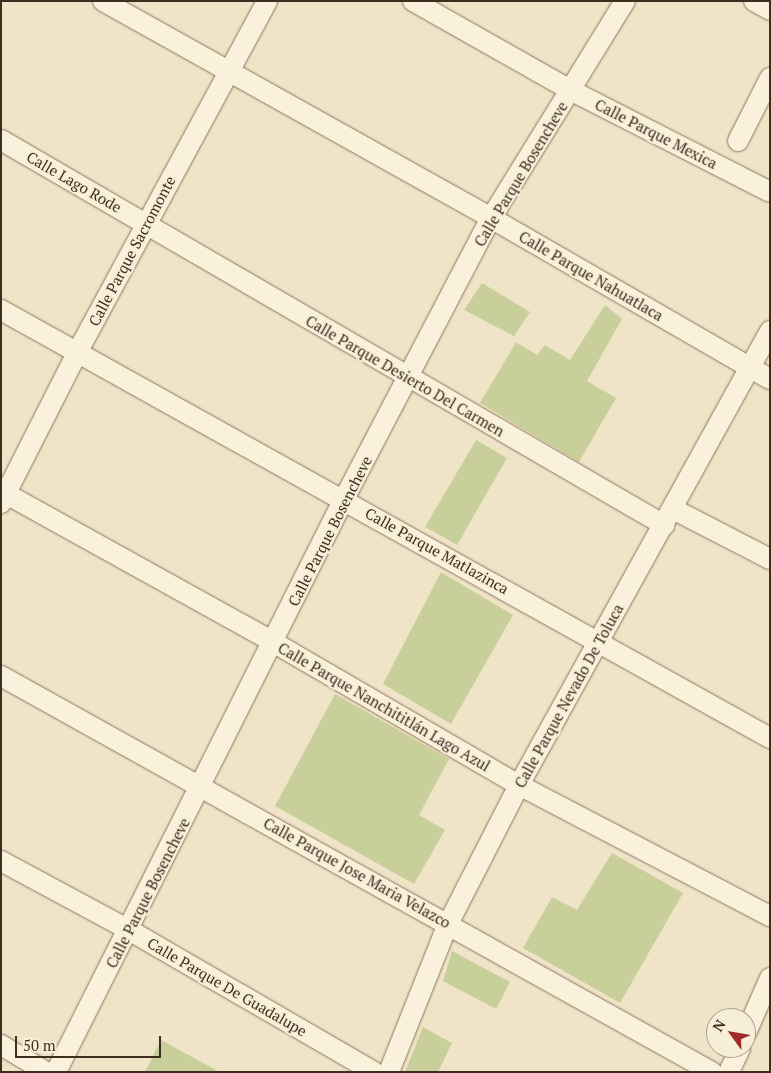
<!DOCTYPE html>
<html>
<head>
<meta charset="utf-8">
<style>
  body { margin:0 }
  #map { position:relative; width:771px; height:1073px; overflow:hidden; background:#f0e4c8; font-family:"PT Serif",serif }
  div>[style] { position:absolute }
  .green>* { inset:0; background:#c9cf9b }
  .roads { filter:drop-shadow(0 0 1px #8d765c) drop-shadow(0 0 1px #8d765c) }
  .minor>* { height:20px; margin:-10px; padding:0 10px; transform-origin:10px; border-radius:10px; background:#faf1dc }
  span { translate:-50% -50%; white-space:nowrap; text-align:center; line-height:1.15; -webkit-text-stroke:4px #f7eed8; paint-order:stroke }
  .street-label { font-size:15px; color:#3d2e20 }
  .frame { position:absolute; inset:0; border:2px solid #3d2e20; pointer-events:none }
  .north { position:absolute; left:706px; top:1008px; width:50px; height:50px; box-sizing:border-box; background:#f7eed8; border:1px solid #ada18e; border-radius:50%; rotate:302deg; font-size:14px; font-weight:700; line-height:20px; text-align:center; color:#3d2e20 }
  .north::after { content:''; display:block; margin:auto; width:18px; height:22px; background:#9e2a2b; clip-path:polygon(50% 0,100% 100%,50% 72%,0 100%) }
  .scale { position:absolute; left:15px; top:1036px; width:146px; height:22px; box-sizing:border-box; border:2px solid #3d2e20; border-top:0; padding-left:6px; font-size:15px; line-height:18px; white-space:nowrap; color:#3d2e20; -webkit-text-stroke:4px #f7eed8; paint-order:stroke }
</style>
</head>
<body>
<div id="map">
  <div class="green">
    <div style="clip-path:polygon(482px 283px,530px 312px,514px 336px,464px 310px)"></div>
    <div style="clip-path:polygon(605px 305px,622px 319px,587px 381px,616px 398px,579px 462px,480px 403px,516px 342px,537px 355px,545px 345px,570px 360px)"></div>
    <div style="clip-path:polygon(476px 440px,507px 458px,457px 545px,425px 527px)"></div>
    <div style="clip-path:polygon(441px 572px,513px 615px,451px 724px,383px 684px)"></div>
    <div style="clip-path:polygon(335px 694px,449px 759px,419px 815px,445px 830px,414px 884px,275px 806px)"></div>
    <div style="clip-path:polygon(612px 853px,683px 893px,620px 1003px,523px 948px,552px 897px,577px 910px)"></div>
    <div style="clip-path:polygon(452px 951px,510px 982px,496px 1009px,443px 981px)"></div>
    <div style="clip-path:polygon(423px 1027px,452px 1043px,438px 1072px,405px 1072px)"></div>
    <div style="clip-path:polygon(161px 1040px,220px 1072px,145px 1072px)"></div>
  </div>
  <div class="roads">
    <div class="minor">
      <div style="left:103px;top:1px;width:445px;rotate:29.2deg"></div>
      <div style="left:491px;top:218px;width:322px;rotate:30deg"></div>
      <div style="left:413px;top:1px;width:183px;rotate:29.5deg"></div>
      <div style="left:572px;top:91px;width:222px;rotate:27deg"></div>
      <div style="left:754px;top:1px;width:18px;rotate:29deg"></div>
      <div style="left:1px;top:140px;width:767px;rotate:30.14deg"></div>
      <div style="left:738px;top:141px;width:71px;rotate:-63.1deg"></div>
      <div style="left:1px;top:310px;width:880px;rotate:29.1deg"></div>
      <div style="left:1px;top:491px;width:311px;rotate:29deg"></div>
      <div style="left:273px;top:642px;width:285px;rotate:30.2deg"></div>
      <div style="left:519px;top:785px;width:283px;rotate:27.6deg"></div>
      <div style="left:1px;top:503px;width:170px;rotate:-63.1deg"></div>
      <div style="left:78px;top:351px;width:398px;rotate:-61.6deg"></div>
      <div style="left:673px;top:509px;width:109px;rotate:27.3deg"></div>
      <div style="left:1px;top:676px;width:814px;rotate:29.12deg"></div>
      <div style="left:1px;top:861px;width:145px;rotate:28.3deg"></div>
      <div style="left:129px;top:930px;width:283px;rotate:30.1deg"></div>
      <div style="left:746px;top:1033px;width:60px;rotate:-66.4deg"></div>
      <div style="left:1px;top:1045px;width:52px;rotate:31deg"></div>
      <div style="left:56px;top:1072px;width:641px;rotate:-63.32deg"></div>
      <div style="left:344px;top:499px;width:317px;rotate:-62.4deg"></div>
      <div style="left:491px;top:218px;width:255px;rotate:-58.3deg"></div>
      <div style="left:389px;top:1072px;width:159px;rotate:-68.3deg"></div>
      <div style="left:448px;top:924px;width:156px;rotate:-62.9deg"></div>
      <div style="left:519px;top:785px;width:519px;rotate:-61.06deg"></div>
      <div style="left:729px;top:1072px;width:26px;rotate:-65deg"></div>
    </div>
  </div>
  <div class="street-label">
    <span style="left:656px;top:134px;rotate:27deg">Calle Parque Mexica</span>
    <span style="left:521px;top:174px;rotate:-59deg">Calle Parque Bosencheve</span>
    <span style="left:74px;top:182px;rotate:30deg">Calle Lago Rode</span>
    <span style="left:132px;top:251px;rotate:-62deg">Calle Parque Sacromonte</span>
    <span style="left:591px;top:276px;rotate:30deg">Calle Parque Nahuatlaca</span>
    <span style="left:405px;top:376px;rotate:30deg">Calle Parque Desierto Del Carmen</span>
    <span style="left:330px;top:531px;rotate:-63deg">Calle Parque Bosencheve</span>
    <span style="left:437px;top:551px;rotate:29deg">Calle Parque Matlazinca</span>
    <span style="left:569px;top:696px;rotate:-61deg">Calle Parque Nevado De Toluca</span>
    <span style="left:384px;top:707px;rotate:30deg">Calle Parque Nanchititlán Lago Azul</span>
    <span style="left:357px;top:873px;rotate:29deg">Calle Parque Jose Maria Velazco</span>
    <span style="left:148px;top:893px;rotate:-63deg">Calle Parque Bosencheve</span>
    <span style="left:227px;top:987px;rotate:30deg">Calle Parque De Guadalupe</span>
  </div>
  <div class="frame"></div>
  <div class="north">N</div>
  <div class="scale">50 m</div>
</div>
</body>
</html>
